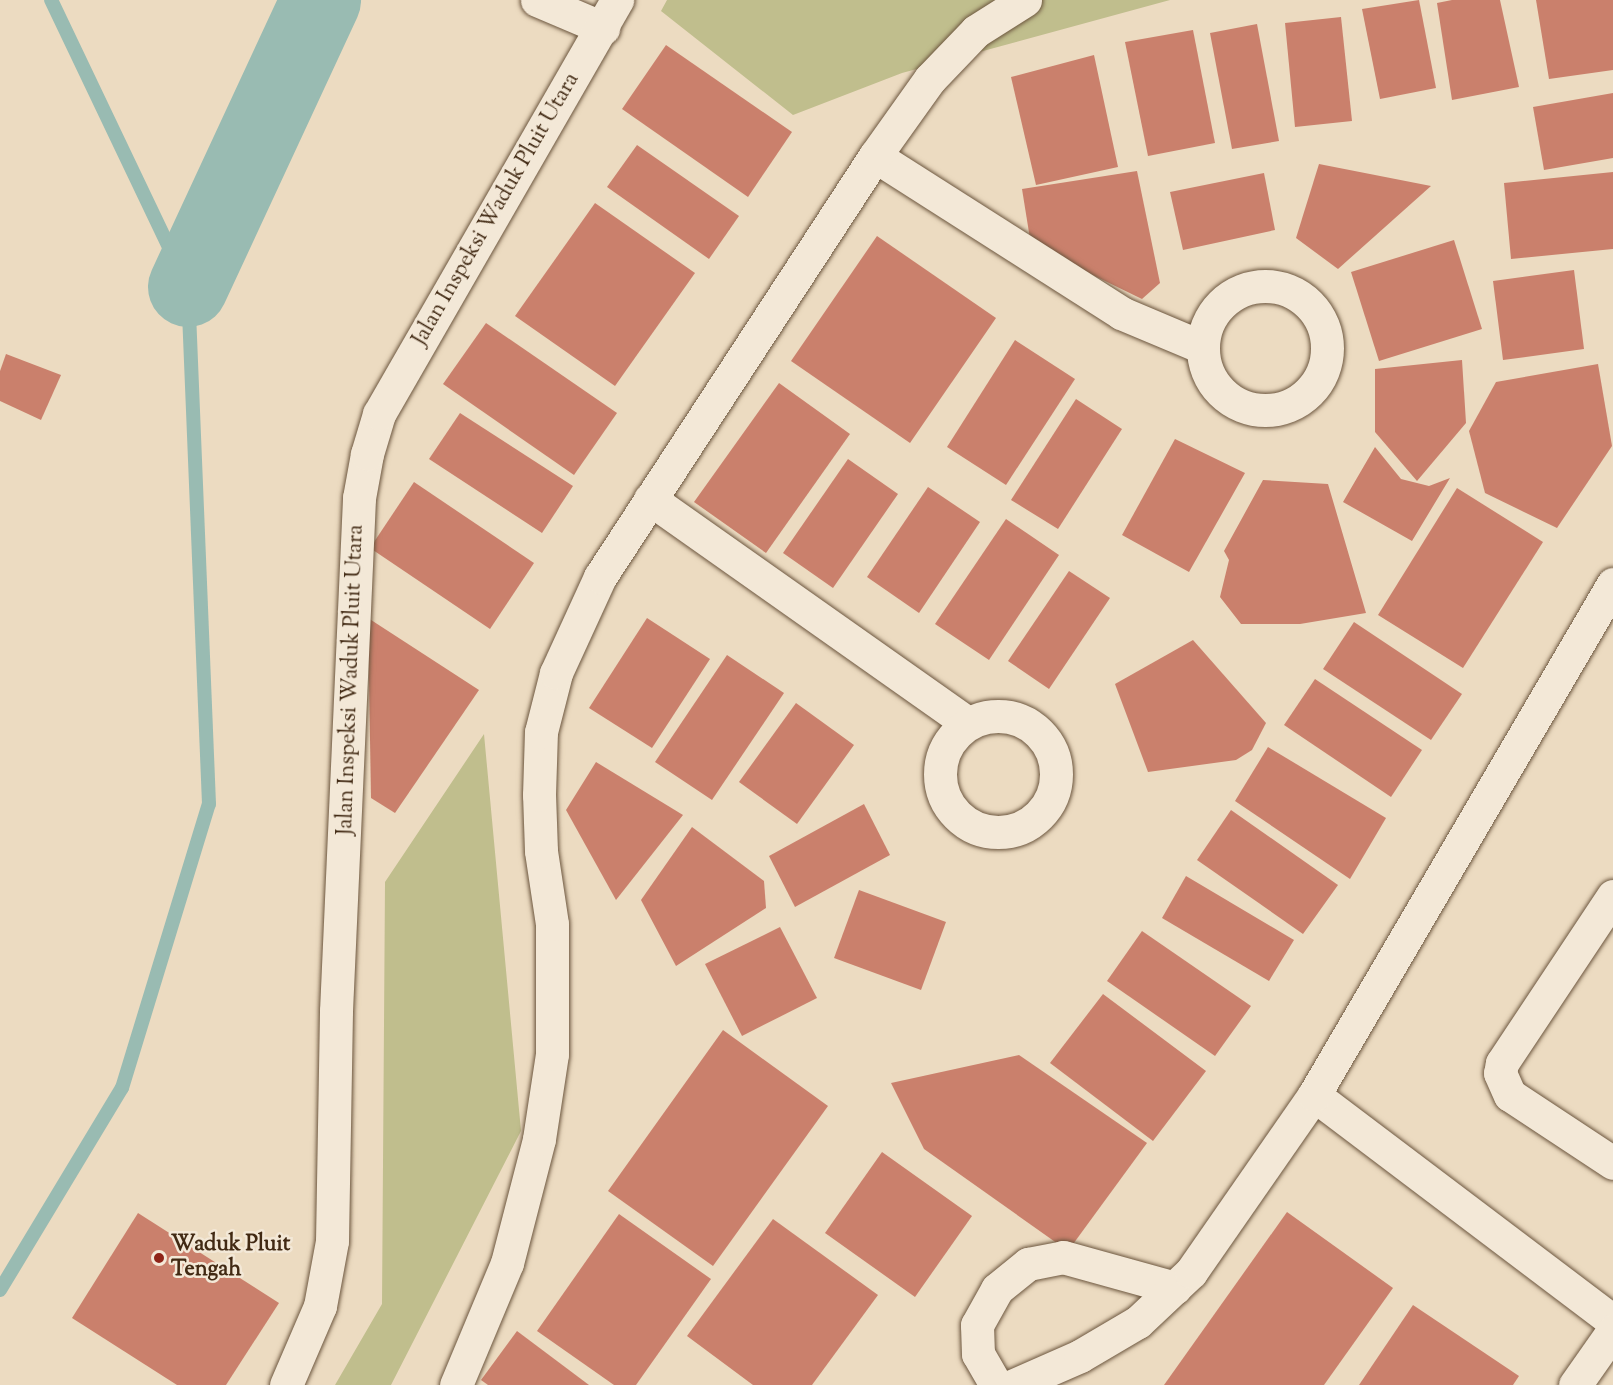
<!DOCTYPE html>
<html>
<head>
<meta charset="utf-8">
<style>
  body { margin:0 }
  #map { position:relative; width:1613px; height:1385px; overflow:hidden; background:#ecdbc1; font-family:"Sorts Mill Goudy",serif }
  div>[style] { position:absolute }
  .green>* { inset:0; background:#c0be8d }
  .stream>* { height:14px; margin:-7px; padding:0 7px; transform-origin:7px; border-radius:7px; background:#99bbb2 }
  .river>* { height:80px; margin:-40px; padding:0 40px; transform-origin:40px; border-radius:40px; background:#99bbb2 }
  .building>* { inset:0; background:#ca806c }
  .roads { filter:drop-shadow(0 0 2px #6c563e) drop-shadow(0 0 2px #6c563e) }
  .minor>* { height:33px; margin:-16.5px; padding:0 16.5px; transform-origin:16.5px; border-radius:16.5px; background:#f3e8d7 }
  .minor>.ring { margin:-16.5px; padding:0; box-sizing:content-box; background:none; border:33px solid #f3e8d7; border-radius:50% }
  .dots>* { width:16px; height:16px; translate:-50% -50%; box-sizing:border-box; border:3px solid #f3e8d7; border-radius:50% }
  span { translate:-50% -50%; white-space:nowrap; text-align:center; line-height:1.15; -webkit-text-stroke:5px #f3e8d7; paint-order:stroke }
  .street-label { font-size:22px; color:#412913 }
  .poi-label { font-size:22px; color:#412913; font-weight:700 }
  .left { translate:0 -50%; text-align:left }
</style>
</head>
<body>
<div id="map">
  <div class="green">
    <div style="clip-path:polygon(667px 0,1170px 0,902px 73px,793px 115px,661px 11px)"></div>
    <div style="clip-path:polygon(484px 734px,521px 1131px,391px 1385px,335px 1385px,382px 1304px,385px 882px)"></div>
  </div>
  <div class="stream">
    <div style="left:0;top:1290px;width:236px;rotate:-58.9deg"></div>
    <div style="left:122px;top:1088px;width:297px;rotate:-73deg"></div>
    <div style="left:209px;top:804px;width:517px;rotate:-92.33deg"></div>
    <div style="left:188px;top:287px;width:318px;rotate:-115.5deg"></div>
  </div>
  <div class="river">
    <div style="left:188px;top:287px;width:316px;rotate:-65.1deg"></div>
  </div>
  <div class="building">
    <div style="clip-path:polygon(1419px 0,1436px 88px,1380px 99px,1362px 9px)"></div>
    <div style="clip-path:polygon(1452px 0,1500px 0,1519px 87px,1452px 100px,1437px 3px)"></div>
    <div style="clip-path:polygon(1536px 0,1613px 0,1613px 70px,1549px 79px)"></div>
    <div style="clip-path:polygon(1341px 17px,1352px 121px,1295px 127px,1285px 23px)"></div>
    <div style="clip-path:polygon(1257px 24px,1279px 141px,1232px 149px,1210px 33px)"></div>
    <div style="clip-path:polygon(1193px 30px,1215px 143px,1148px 156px,1125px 42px)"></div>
    <div style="clip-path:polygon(666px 45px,792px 132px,748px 197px,622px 109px)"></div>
    <div style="clip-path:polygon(1094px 55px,1118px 167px,1036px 185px,1011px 77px)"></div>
    <div style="clip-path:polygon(1613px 93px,1613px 158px,1544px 170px,1533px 107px)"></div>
    <div style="clip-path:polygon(637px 145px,739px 216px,709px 259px,607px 187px)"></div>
    <div style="clip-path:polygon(1319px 164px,1431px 186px,1338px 269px,1296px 238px)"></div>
    <div style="clip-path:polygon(1137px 171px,1160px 283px,1142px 299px,1031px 245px,1022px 189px)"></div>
    <div style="clip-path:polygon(1613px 172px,1613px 249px,1511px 259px,1504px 183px)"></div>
    <div style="clip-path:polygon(1264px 173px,1275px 230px,1183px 250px,1170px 192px)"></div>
    <div style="clip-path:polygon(595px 203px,695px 273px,615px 386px,515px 316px)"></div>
    <div style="clip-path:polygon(877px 236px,996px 318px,910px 443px,791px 361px)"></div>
    <div style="clip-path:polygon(1454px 240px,1482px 329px,1379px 361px,1351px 272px)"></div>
    <div style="clip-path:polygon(1574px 270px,1584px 349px,1503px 360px,1493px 281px)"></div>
    <div style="clip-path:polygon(486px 323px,617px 413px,574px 475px,443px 384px)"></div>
    <div style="clip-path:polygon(1015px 340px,1075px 379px,1006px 485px,947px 447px)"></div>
    <div style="clip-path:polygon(6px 354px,61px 375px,41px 420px,0 401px,0 371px)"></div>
    <div style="clip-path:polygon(1462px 360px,1466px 423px,1417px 481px,1375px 432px,1375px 369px)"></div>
    <div style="clip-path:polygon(1598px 364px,1612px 446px,1557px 528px,1485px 493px,1469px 431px,1496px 382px)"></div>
    <div style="clip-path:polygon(779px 383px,850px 434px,766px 553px,694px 502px)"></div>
    <div style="clip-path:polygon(1076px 399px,1122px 429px,1058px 529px,1011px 500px)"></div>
    <div style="clip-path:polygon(460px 413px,573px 486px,542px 533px,429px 459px)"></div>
    <div style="clip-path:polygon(1175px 439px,1245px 473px,1189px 572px,1122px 535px)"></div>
    <div style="clip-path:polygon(1375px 447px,1401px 479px,1429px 486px,1450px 478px,1412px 541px,1343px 502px)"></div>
    <div style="clip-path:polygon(848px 459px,898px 494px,833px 588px,783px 553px)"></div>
    <div style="clip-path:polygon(1263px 480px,1328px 484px,1366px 613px,1300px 624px,1241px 624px,1220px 597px,1229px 560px,1224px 551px)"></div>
    <div style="clip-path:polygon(414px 482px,534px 563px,490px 629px,370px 548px)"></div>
    <div style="clip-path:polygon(928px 487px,980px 522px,919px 613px,867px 577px)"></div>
    <div style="clip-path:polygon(1457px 488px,1543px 542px,1463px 668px,1378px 615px)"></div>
    <div style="clip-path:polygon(1006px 519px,1059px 555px,989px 660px,935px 624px)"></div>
    <div style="clip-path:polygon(1069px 571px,1110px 598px,1049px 689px,1008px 661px)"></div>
    <div style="clip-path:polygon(368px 618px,479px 690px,395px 813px,371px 798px)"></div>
    <div style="clip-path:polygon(647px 618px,710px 659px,652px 748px,589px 708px)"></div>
    <div style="clip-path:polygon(1354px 622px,1462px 694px,1431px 740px,1323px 669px)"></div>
    <div style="clip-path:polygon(1193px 640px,1266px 723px,1252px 750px,1236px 760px,1148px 772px,1115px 684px)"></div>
    <div style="clip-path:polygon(727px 655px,784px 693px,712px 800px,655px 762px)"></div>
    <div style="clip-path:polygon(1315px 679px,1422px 750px,1391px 797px,1284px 725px)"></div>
    <div style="clip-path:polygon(796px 703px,854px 745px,797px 824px,739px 782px)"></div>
    <div style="clip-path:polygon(1268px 747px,1386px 818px,1350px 879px,1235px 801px)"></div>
    <div style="clip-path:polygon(596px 762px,683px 815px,616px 900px,566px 810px)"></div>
    <div style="clip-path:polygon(864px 804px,890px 855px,795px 907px,769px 856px)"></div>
    <div style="clip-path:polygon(1231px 810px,1338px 885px,1303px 934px,1197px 860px)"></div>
    <div style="clip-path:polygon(692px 827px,764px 881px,766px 908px,676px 966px,641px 900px)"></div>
    <div style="clip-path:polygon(1186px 876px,1294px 940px,1269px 981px,1162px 918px)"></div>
    <div style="clip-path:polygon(859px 890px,946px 922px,921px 990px,834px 958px)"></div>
    <div style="clip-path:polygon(780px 927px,817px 998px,742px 1036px,705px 964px)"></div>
    <div style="clip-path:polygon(1142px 931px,1251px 1006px,1215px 1056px,1107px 981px)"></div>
    <div style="clip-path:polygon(1103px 994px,1206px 1071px,1153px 1141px,1050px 1063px)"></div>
    <div style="clip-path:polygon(723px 1030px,828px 1106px,713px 1266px,608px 1191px)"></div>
    <div style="clip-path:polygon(1019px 1055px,1147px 1143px,1068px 1251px,924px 1149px,891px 1083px)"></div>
    <div style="clip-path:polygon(882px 1152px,972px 1216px,915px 1297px,825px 1233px)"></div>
    <div style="clip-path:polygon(1287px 1212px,1393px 1288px,1324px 1385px,1164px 1385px)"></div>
    <div style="clip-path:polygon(138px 1213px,279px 1303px,226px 1385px,177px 1385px,72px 1318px)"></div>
    <div style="clip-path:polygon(619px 1214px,711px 1279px,636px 1385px,614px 1385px,537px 1331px)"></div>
    <div style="clip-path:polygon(773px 1219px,878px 1295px,812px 1385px,753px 1385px,687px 1336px)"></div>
    <div style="clip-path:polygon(1413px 1305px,1519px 1376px,1513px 1385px,1359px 1385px)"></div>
    <div style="clip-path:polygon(517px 1331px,589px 1385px,488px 1385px,481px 1380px)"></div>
  </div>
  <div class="roads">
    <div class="minor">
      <div style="left:537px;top:0;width:72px;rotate:23deg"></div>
      <div style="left:875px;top:156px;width:292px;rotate:32.5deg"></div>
      <div style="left:1121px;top:313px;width:88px;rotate:22.8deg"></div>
      <div class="ring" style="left:1203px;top:286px;width:91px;height:91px"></div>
      <div style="left:650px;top:499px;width:389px;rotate:35.2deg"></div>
      <div class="ring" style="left:940px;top:716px;width:83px;height:83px"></div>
      <div style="left:1613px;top:896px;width:201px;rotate:123.6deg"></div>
      <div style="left:1502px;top:1063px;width:10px;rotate:101deg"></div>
      <div style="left:1500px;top:1073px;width:24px;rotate:66deg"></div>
      <div style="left:1510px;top:1095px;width:123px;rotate:33.4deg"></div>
      <div style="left:1314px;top:1095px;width:375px;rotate:37.1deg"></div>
      <div style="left:286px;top:1385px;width:86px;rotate:-66.7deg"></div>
      <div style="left:320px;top:1306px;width:66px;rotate:-79.5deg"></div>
      <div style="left:332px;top:1241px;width:230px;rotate:-89deg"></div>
      <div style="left:336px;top:1011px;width:514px;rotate:-87.43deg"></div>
      <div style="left:359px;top:498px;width:45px;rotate:-79.7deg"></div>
      <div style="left:367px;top:454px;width:42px;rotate:-73.3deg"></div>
      <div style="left:379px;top:414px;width:478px;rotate:-60.1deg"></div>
      <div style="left:456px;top:1385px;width:132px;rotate:-67.3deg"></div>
      <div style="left:507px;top:1263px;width:128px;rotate:-75.5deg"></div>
      <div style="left:539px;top:1139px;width:86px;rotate:-81.3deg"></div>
      <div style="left:552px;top:1054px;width:130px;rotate:-90deg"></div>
      <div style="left:552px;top:924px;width:74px;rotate:-98.6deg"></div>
      <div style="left:541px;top:851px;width:56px;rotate:-92deg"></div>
      <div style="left:539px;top:795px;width:63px;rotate:-88.2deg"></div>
      <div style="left:541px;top:732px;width:61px;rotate:-75.7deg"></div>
      <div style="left:556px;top:673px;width:106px;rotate:-65.4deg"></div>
      <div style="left:600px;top:577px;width:503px;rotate:-56.85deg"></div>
      <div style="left:875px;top:156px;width:95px;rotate:-54.5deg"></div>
      <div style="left:930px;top:79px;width:66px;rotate:-46.2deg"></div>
      <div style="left:976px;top:31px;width:58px;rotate:-32.3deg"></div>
      <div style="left:996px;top:1385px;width:36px;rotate:-120deg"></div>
      <div style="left:978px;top:1354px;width:29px;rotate:-92deg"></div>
      <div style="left:977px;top:1325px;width:41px;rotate:-60.9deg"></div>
      <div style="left:997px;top:1289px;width:40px;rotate:-39deg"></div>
      <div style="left:1028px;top:1264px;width:36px;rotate:-11deg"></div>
      <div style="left:1063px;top:1257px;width:116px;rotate:15.5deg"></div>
      <div style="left:1014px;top:1385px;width:72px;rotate:-23.7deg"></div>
      <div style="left:1080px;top:1356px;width:67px;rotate:-30.4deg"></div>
      <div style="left:1138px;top:1322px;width:73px;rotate:-43.3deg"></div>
      <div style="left:1191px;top:1272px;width:216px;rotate:-55.2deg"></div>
      <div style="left:1314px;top:1095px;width:592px;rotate:-59.67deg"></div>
      <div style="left:1575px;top:1385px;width:66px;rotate:-54.9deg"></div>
    </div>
  </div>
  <div class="dots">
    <div style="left:159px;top:1258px;background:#8f2418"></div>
  </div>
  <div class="street-label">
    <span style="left:497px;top:210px;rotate:-60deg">Jalan Inspeksi Waduk Pluit Utara</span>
    <span style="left:352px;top:680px;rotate:-88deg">Jalan Inspeksi Waduk Pluit Utara</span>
  </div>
  <div class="poi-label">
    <span class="left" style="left:171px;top:1258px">Waduk Pluit<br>Tengah</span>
  </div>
</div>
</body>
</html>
